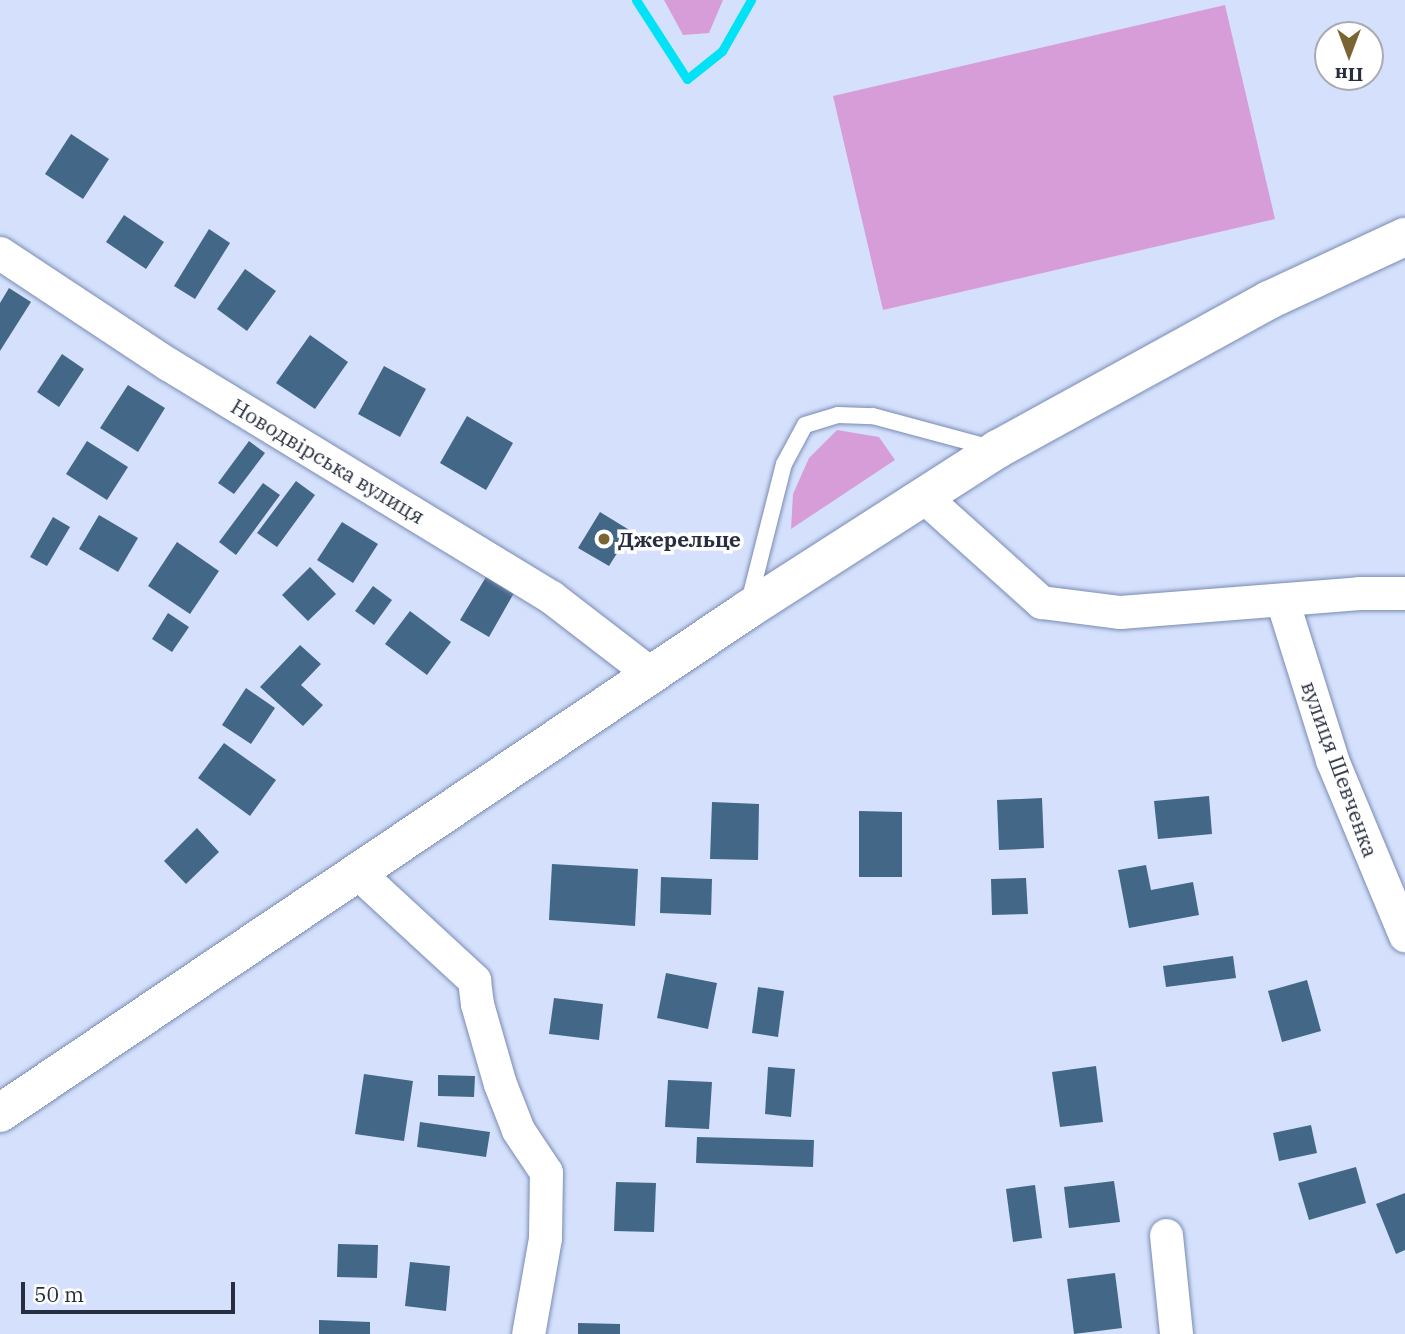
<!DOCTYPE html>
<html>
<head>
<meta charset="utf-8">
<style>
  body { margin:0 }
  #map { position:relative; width:1405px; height:1334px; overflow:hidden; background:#d5e1fc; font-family:"IBM Plex Serif",serif }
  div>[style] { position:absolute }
  .green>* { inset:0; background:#d79dd8 }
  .stream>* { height:9px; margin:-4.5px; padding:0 4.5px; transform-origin:4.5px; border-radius:4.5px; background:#01e2f6 }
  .building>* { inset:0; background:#436786 }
  .roads { filter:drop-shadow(0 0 2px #798bb4) drop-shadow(0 0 2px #798bb4) }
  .service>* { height:16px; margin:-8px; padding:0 8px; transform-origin:8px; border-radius:8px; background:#fff }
  .minor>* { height:33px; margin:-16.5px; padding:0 16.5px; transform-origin:16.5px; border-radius:16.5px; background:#fff }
  .trunk>* { height:38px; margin:-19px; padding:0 19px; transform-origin:19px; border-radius:19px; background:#fff }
  .dots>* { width:19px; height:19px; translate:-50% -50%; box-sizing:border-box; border:4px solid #fff; border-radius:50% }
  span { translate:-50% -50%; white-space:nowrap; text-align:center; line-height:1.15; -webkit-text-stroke:7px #fff; paint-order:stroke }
  .street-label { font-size:21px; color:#272e3f }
  .poi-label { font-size:21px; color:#272e3f; font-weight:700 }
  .left { translate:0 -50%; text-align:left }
  .north { position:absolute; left:1314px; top:21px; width:70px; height:70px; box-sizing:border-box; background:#fff; border:2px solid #a9abb2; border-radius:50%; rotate:180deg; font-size:19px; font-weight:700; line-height:28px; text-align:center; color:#272e3f }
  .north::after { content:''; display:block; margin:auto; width:24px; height:32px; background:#796433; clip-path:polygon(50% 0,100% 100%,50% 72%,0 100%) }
  .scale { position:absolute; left:21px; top:1282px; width:214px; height:32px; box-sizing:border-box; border:4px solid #272e3f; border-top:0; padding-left:9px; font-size:21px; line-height:24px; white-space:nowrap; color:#272e3f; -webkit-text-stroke:5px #fff; paint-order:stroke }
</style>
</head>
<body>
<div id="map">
  <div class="green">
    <div style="clip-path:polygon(664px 0,723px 0,709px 33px,683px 35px)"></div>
    <div style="clip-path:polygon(1225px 5px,1275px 219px,883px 310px,833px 96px)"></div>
    <div style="clip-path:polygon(837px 430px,879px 437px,895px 460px,791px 529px,793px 494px,809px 458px)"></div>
  </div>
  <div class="stream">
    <div style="left:636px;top:0;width:94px;rotate:57.2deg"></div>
    <div style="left:687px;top:79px;width:45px;rotate:-38.7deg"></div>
    <div style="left:722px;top:51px;width:59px;rotate:-60.4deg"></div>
  </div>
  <div class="building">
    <div style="clip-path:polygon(71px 134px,109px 159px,83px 199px,45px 174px)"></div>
    <div style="clip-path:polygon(124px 215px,164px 242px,146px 269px,106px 242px)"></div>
    <div style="clip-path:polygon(209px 229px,230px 243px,195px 299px,174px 286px)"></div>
    <div style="clip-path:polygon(245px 269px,276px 291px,247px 331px,217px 309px)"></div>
    <div style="clip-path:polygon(9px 288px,31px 302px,0 351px,0 303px)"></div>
    <div style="clip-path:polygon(310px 335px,348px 362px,315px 409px,276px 383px)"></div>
    <div style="clip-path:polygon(62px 354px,84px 369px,59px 407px,37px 392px)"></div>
    <div style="clip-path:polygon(384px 366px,426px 389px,400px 437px,358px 414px)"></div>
    <div style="clip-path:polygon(128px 385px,165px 408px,138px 452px,100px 428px)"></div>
    <div style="clip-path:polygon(467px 416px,513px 443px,486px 490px,440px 463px)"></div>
    <div style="clip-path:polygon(87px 441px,128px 467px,107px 500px,66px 474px)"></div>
    <div style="clip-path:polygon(249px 441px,265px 453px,234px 494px,218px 483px)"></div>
    <div style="clip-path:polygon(296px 481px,315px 495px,277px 547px,257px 533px)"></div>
    <div style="clip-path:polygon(263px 483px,280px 495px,236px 555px,219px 542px)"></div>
    <div style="clip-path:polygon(600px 512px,631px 531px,609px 566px,578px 548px)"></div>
    <div style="clip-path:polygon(99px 515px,138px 538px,118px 572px,79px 549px)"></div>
    <div style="clip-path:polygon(53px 517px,70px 527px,47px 566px,30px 557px)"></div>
    <div style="clip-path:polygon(342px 522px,378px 544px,353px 583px,317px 560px)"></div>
    <div style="clip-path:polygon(177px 542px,219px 571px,190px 614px,148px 586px)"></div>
    <div style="clip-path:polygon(310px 567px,336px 594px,308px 621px,282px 595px)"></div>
    <div style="clip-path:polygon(486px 577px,514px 593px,489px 637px,460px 620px)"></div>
    <div style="clip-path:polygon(373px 586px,392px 600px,374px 625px,355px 611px)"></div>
    <div style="clip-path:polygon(410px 611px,451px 642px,427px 675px,385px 644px)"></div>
    <div style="clip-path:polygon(168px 613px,189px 627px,172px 652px,152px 639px)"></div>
    <div style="clip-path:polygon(300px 645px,321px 664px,301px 685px,323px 705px,303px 726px,260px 687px)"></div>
    <div style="clip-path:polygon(246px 688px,275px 708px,251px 744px,222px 725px)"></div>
    <div style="clip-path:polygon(224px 743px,276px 780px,250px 816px,198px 778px)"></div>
    <div style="clip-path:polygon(1209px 796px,1212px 834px,1158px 839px,1154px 801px)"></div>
    <div style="clip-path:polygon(1042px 798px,1044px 848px,999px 850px,997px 800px)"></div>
    <div style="clip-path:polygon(712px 802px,759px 804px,758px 860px,710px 859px)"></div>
    <div style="clip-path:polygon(859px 811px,902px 812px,902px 877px,859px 877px)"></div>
    <div style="clip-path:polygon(197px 828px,219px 852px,186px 884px,164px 861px)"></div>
    <div style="clip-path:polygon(552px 864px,638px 869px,635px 926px,549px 920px)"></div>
    <div style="clip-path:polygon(1146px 865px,1151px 890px,1193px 882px,1199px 915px,1129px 928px,1118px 870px)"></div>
    <div style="clip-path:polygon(661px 877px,712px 879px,711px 915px,660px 913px)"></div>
    <div style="clip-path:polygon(1026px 878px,1028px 914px,992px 915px,991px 879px)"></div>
    <div style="clip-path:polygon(1233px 956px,1236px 978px,1166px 987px,1163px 966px)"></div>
    <div style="clip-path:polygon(666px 973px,717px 983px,708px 1029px,657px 1018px)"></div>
    <div style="clip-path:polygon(1307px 980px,1321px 1031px,1282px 1042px,1268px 991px)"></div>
    <div style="clip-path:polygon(758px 987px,784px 991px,778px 1037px,752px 1033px)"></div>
    <div style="clip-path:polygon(554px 998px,603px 1004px,599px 1040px,549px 1034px)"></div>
    <div style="clip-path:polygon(1096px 1066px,1103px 1122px,1060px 1127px,1052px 1072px)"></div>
    <div style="clip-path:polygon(768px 1067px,795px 1069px,791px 1117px,765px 1114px)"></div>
    <div style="clip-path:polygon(364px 1074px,413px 1081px,404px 1141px,355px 1134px)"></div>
    <div style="clip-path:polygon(438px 1075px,475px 1076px,474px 1097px,438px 1096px)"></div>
    <div style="clip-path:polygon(668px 1080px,712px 1082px,709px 1129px,665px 1127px)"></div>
    <div style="clip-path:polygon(420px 1122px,490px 1132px,486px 1157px,417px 1147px)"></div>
    <div style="clip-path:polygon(1311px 1125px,1317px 1153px,1279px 1161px,1273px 1133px)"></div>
    <div style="clip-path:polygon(697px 1137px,814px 1140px,813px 1167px,696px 1163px)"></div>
    <div style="clip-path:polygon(1356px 1167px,1366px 1203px,1309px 1220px,1298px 1183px)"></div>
    <div style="clip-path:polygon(1114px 1181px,1120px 1222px,1069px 1228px,1064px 1187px)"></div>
    <div style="clip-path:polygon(616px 1182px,656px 1183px,654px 1232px,614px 1231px)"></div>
    <div style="clip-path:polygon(1035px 1185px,1042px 1238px,1013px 1242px,1006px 1189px)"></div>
    <div style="clip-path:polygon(1405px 1193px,1405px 1250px,1396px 1254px,1376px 1204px)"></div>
    <div style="clip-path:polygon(338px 1244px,378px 1245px,377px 1278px,337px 1277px)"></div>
    <div style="clip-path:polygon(410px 1262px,450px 1266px,446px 1311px,405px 1306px)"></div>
    <div style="clip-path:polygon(1115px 1273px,1122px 1328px,1074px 1334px,1067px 1279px)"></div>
    <div style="clip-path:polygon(319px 1320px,370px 1322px,370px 1334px,319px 1334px)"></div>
    <div style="clip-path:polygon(578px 1323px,620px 1324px,620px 1334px,578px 1334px)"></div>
  </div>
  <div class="roads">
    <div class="service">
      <div style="left:749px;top:602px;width:142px;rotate:-75.8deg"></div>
      <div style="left:784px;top:464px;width:44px;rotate:-61.7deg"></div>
      <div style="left:805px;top:425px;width:34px;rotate:-17deg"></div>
      <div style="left:838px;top:415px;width:35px;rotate:2deg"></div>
      <div style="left:873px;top:416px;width:123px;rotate:15.1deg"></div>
    </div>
    <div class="minor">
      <div style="left:0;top:253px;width:201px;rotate:33.5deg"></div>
      <div style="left:168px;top:364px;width:448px;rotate:31.3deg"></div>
      <div style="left:551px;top:597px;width:126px;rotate:37.6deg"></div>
      <div style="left:923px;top:496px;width:159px;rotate:41.9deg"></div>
      <div style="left:1041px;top:602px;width:80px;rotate:7.2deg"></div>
      <div style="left:1120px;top:612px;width:240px;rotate:-4.5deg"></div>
      <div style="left:1359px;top:593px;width:46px"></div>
      <div style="left:1282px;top:600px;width:168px;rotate:72.6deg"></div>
      <div style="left:1332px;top:760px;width:190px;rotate:67.4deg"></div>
      <div style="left:356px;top:871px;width:161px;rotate:42.7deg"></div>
      <div style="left:474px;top:980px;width:24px;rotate:83deg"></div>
      <div style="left:477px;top:1004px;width:83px;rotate:74deg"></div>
      <div style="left:500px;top:1084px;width:49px;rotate:68.6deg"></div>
      <div style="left:518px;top:1130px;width:50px;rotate:56.3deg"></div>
      <div style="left:546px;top:1172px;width:66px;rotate:90.9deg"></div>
      <div style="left:545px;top:1238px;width:97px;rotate:100deg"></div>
      <div style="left:1166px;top:1235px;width:100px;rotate:84.2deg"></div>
    </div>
    <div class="trunk">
      <div style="left:0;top:1113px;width:901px;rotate:-33.95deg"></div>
      <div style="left:747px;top:610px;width:298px;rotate:-32.7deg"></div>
      <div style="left:998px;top:449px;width:309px;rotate:-28.8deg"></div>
      <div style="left:1269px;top:300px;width:150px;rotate:-24.9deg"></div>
    </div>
  </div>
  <div class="dots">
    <div style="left:604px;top:539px;background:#796433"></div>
  </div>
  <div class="street-label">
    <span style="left:328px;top:461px;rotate:31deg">Новодвірська вулиця</span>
    <span style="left:1340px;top:769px;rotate:70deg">вулиця Шевченка</span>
  </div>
  <div class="poi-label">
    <span class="left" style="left:618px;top:539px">Джерельце</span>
  </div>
  <div class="north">Пн</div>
  <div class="scale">50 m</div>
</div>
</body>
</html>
